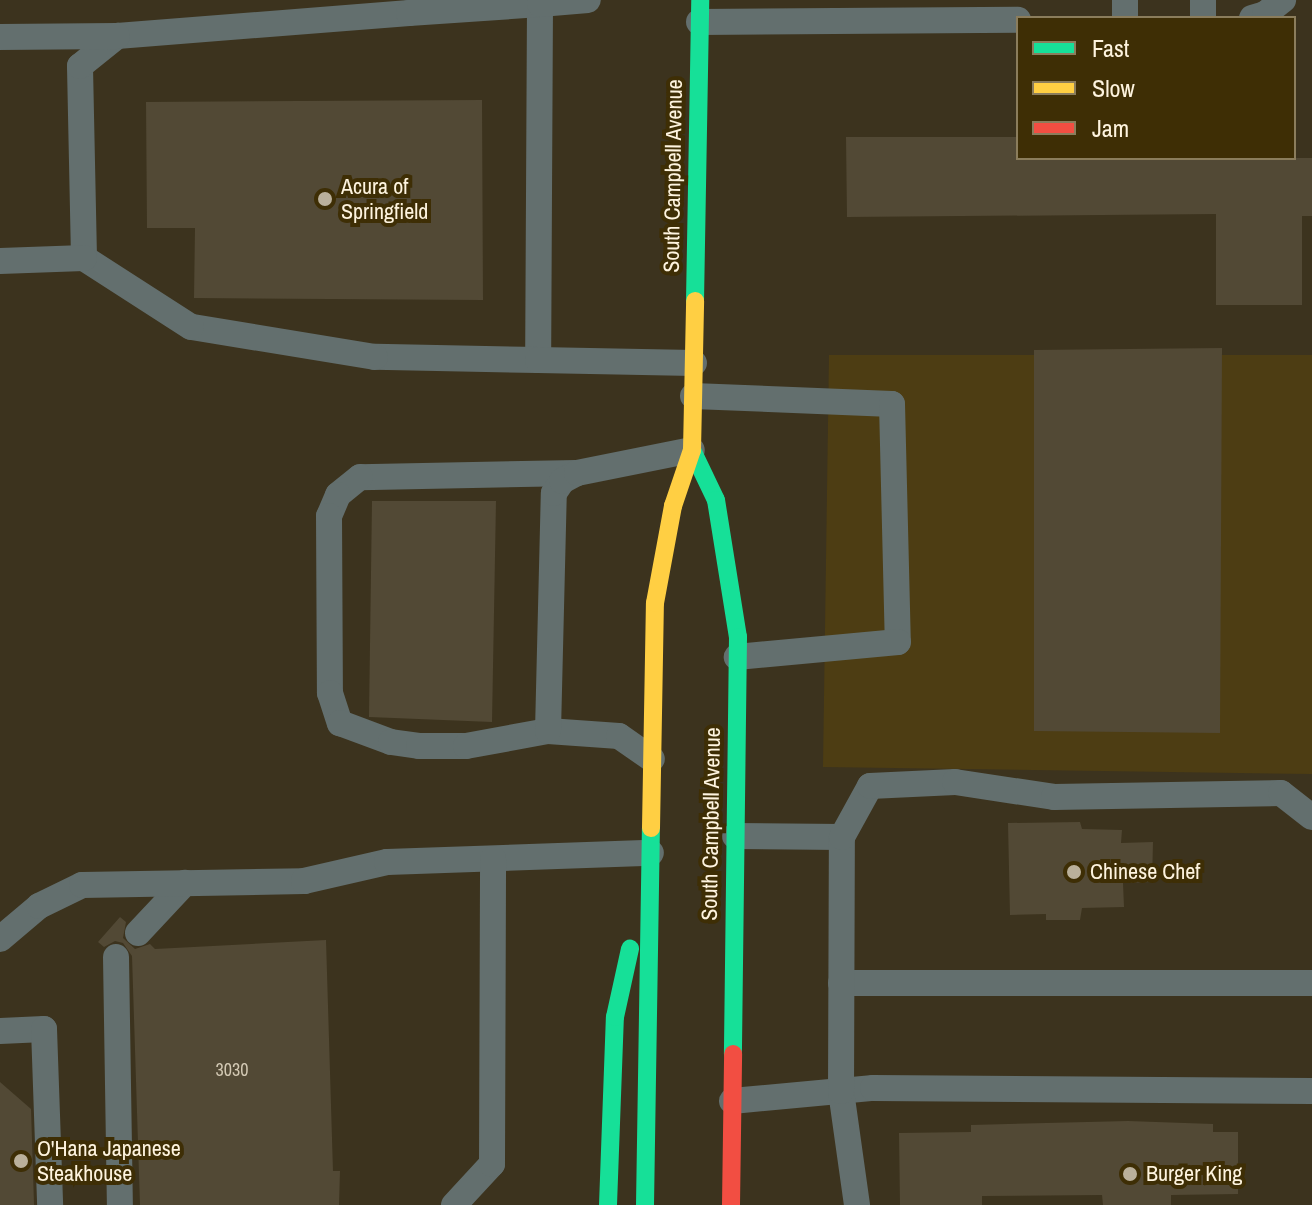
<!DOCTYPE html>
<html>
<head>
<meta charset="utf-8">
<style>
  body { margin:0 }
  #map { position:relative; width:1312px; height:1205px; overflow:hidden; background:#3c331e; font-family:"Archivo Narrow",sans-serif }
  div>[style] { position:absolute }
  .built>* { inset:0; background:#4d3d13 }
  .building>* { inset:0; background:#524935 }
  .lane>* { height:26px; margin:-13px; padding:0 13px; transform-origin:13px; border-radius:13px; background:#636f6e }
  .fast>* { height:18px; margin:-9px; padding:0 9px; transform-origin:9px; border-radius:9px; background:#16e098 }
  .slow>* { height:18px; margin:-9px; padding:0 9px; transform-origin:9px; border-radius:9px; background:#ffcf43 }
  .jam>* { height:18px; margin:-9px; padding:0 9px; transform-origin:9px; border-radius:9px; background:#f24e42 }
  .dots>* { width:22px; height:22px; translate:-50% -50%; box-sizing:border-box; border:4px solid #3e2e05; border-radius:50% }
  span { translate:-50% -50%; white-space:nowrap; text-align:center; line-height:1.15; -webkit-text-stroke:8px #3e2e05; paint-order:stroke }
  .number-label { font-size:18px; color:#d3c9b4 }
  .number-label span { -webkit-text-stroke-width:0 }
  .street-label { font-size:22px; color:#fef4df }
  .poi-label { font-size:22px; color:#fef4df }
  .left { translate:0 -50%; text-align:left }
  .legend { position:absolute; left:1016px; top:16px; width:280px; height:144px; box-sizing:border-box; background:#3e2e05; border:2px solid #8b7d5c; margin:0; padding:10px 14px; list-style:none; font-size:24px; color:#fef4df }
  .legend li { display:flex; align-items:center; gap:16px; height:40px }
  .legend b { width:40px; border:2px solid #8b7d5c }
</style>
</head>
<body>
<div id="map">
  <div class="built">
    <div style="clip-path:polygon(829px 355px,1312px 355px,1312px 774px,823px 767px)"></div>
  </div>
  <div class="building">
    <div style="clip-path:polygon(482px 100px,483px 300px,194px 298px,195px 228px,147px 228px,146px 102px)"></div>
    <div style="clip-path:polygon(846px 137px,1018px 137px,1018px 158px,1312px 158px,1312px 216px,1302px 216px,1302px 305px,1216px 305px,1216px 214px,847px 217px)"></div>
    <div style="clip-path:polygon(1222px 348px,1220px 733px,1034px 731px,1034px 350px)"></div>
    <div style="clip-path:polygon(372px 501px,496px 501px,492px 722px,369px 717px)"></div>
    <div style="clip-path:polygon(1080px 822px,1082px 829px,1122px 830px,1121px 843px,1153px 842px,1152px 882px,1123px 883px,1124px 907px,1082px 908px,1080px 920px,1046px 920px,1046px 914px,1010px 915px,1008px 823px)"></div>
    <div style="clip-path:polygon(120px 917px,126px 922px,123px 938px,135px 949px,150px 944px,155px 949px,326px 940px,333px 1171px,340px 1171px,339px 1205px,140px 1205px,132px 956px,123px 943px,115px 941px,104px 947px,98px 942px)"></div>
    <div style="clip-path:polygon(0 1082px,31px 1109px,34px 1205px,0 1205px)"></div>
    <div style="clip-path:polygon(1128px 1121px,1213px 1124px,1213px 1132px,1238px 1132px,1238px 1194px,1171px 1195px,1171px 1205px,1103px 1205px,1102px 1195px,982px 1196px,982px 1205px,900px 1205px,899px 1133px,971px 1132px,971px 1125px)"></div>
  </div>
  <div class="lane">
    <div style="left:540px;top:0;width:4px;rotate:90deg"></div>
    <div style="left:540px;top:4px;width:356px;rotate:90.3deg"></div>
    <div style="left:538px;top:360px;width:163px;rotate:-178.9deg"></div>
    <div style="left:375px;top:357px;width:186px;rotate:-170.7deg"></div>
    <div style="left:191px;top:327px;width:127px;rotate:-147.2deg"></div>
    <div style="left:84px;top:258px;width:192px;rotate:-91.2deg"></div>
    <div style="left:80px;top:66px;width:48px;rotate:-39deg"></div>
    <div style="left:117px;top:36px;width:293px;rotate:-4.5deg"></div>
    <div style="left:409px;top:13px;width:131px;rotate:-3.9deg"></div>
    <div style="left:540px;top:4px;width:48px;rotate:-4.8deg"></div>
    <div style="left:1125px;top:0;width:18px;rotate:90deg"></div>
    <div style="left:1203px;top:0;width:18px;rotate:90deg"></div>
    <div style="left:1252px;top:18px;width:14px;rotate:-17deg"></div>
    <div style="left:1265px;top:14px;width:23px;rotate:-38deg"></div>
    <div style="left:699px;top:22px;width:319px;rotate:-0.4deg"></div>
    <div style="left:0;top:37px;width:117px;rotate:-0.5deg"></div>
    <div style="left:0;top:261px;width:84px;rotate:-2deg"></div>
    <div style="left:538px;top:360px;width:156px;rotate:1.1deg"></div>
    <div style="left:693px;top:396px;width:199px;rotate:2.3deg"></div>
    <div style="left:892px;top:404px;width:238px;rotate:88.6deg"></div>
    <div style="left:898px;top:642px;width:162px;rotate:174.7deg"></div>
    <div style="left:577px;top:473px;width:217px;rotate:178.9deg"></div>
    <div style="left:360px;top:477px;width:28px;rotate:141deg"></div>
    <div style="left:338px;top:495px;width:23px;rotate:113deg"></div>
    <div style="left:329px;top:516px;width:177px;rotate:89.7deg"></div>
    <div style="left:330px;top:693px;width:32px;rotate:72deg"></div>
    <div style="left:340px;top:723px;width:54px;rotate:20.4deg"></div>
    <div style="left:391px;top:742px;width:28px;rotate:8deg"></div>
    <div style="left:419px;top:746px;width:47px"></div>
    <div style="left:466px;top:746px;width:83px;rotate:-10.4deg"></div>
    <div style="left:548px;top:731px;width:71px;rotate:4deg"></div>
    <div style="left:619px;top:736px;width:40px;rotate:34.9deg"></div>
    <div style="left:548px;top:731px;width:238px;rotate:-88.6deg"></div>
    <div style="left:554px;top:493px;width:14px;rotate:-56deg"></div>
    <div style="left:562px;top:481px;width:17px;rotate:-28deg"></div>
    <div style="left:577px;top:473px;width:117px;rotate:-11.3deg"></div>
    <div style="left:735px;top:836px;width:107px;rotate:0.5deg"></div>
    <div style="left:138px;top:933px;width:69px;rotate:-46.8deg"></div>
    <div style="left:0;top:939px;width:51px;rotate:-40.2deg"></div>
    <div style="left:39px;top:906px;width:48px;rotate:-26deg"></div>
    <div style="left:82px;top:885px;width:222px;rotate:-1deg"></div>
    <div style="left:304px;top:881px;width:85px;rotate:-12.9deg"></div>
    <div style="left:387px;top:862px;width:264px;rotate:-2deg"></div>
    <div style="left:116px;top:957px;width:248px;rotate:89.1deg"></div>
    <div style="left:841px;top:983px;width:471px"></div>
    <div style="left:0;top:1031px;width:44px;rotate:-2.6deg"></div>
    <div style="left:44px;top:1029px;width:176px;rotate:88deg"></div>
    <div style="left:732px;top:1101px;width:142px;rotate:-5.3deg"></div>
    <div style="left:873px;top:1088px;width:439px;rotate:0.4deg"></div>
    <div style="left:454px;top:1205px;width:56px;rotate:-47.2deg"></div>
    <div style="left:492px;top:1164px;width:305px;rotate:-89.8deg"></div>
    <div style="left:857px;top:1205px;width:115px;rotate:-98deg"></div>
    <div style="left:841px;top:1091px;width:254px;rotate:-89.8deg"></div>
    <div style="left:842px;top:837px;width:58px;rotate:-61.2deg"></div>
    <div style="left:870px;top:786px;width:85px;rotate:-2.7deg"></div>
    <div style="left:955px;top:782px;width:100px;rotate:8.6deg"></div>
    <div style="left:1054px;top:797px;width:227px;rotate:-1deg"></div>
    <div style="left:1281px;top:793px;width:39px;rotate:38deg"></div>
  </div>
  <div class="fast">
    <div style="left:695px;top:301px;width:301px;rotate:-89deg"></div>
    <div style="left:692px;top:450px;width:55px;rotate:64.4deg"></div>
    <div style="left:716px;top:500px;width:139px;rotate:80.9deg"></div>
    <div style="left:738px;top:637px;width:417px;rotate:90.7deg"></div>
    <div style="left:608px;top:1205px;width:188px;rotate:-87.9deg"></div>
    <div style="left:615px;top:1017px;width:70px;rotate:-77.6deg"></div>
    <div style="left:645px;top:1205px;width:377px;rotate:-89.1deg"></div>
  </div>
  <div class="slow">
    <div style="left:651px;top:828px;width:225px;rotate:-89deg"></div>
    <div style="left:655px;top:603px;width:99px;rotate:-79.5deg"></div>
    <div style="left:673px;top:506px;width:59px;rotate:-71.3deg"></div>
    <div style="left:692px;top:450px;width:149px;rotate:-88.8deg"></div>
  </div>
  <div class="jam">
    <div style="left:731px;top:1205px;width:151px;rotate:-89.2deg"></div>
  </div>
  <div class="dots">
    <div style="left:325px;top:199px;background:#bab09b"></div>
    <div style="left:1074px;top:872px;background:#bab09b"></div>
    <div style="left:21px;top:1161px;background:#bab09b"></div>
    <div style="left:1130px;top:1174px;background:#bab09b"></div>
  </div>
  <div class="number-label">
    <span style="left:232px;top:1070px">3030</span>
  </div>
  <div class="street-label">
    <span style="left:673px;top:176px;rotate:-89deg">South Campbell Avenue</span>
    <span style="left:711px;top:824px;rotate:-89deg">South Campbell Avenue</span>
  </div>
  <div class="poi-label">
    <span class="left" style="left:341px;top:199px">Acura of<br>Springfield</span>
    <span class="left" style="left:1090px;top:872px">Chinese Chef</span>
    <span class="left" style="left:37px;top:1161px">O'Hana Japanese<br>Steakhouse</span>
    <span class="left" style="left:1146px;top:1174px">Burger King</span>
  </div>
  <ul class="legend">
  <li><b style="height:10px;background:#16e098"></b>Fast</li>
  <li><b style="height:10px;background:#ffcf43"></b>Slow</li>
  <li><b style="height:10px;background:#f24e42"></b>Jam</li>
  </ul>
</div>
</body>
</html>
